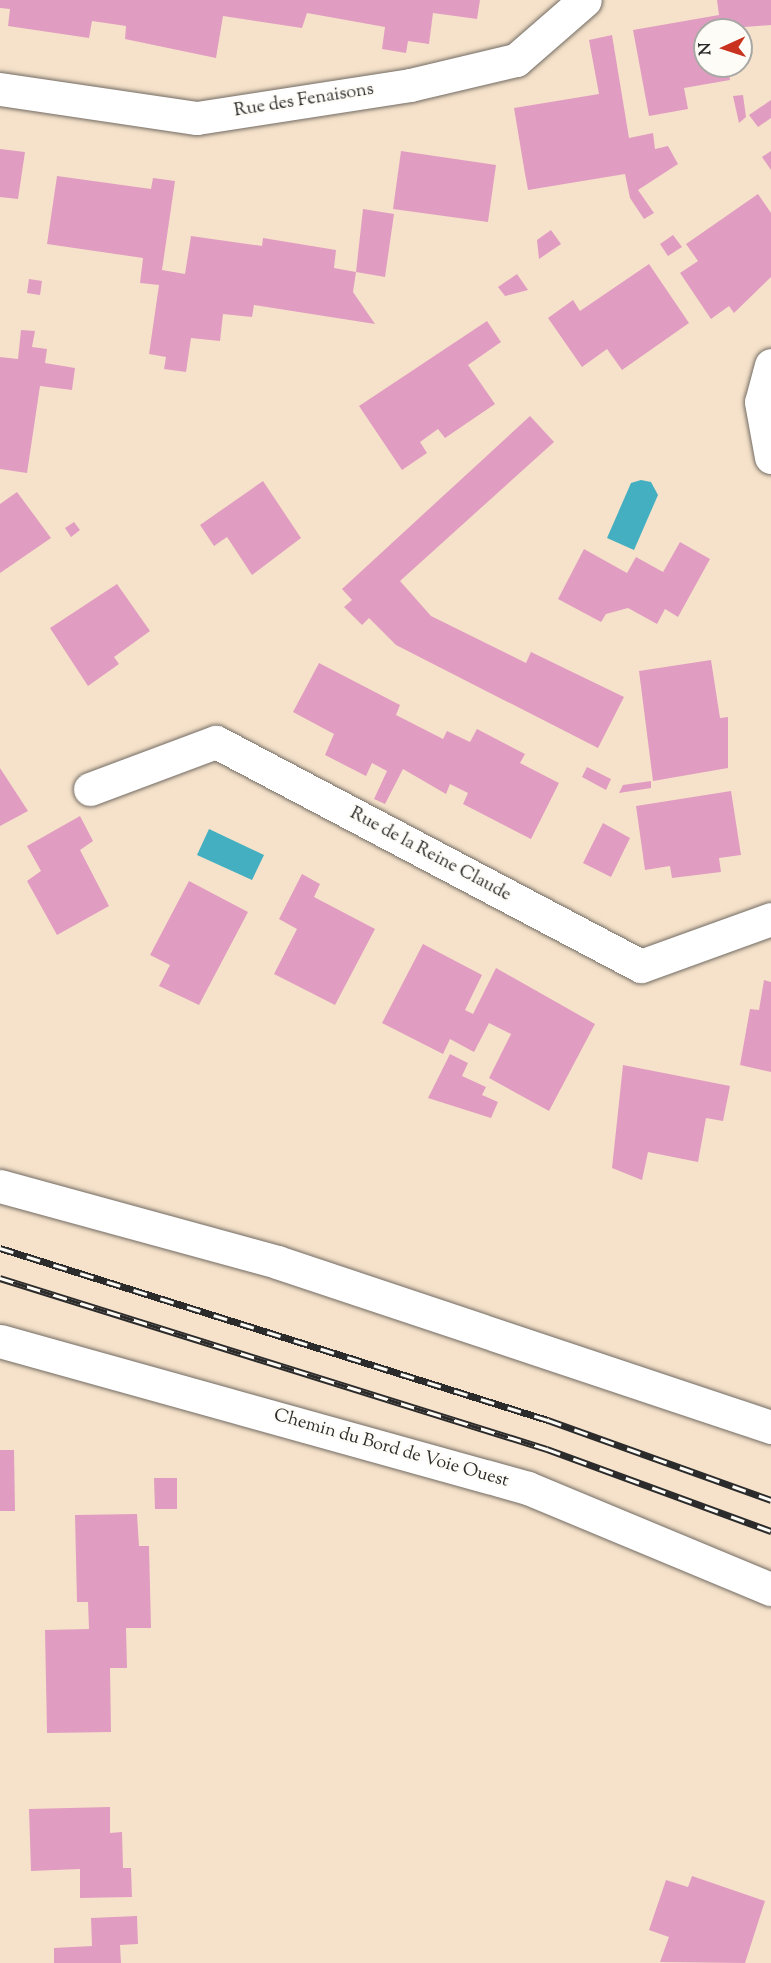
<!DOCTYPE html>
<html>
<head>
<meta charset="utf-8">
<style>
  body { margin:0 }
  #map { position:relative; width:771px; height:1963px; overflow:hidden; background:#f6e2ca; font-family:"Sorts Mill Goudy",serif }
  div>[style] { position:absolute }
  .water>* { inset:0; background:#43afc0 }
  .building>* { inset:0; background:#e09dc1 }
  .roads { filter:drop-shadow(0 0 2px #726b63) drop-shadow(0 0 2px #726b63) }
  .street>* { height:33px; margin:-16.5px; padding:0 16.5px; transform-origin:16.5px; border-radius:16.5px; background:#fff }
  .rail>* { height:7px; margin-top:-3.5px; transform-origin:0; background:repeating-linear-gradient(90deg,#fdfcf7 0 14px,#2b2b2b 0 28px); box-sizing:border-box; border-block:2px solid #2b2b2b }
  span { translate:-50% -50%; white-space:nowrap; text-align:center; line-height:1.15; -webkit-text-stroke:4.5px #fdfcf7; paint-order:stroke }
  .street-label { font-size:18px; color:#2b2b2b }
  .north { position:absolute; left:693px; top:18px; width:60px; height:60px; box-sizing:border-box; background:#fdfcf7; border:2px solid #a9a8a5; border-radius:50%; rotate:267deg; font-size:16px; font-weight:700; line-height:24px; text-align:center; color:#2b2b2b }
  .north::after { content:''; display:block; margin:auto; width:21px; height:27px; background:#c8321e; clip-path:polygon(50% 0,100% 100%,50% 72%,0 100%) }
</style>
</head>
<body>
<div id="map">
  <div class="water">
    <div style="clip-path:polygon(641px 480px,651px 482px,658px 495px,634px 550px,607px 538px,631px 483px)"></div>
    <div style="clip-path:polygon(209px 829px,264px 855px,252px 880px,197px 855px)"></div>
  </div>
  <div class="building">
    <div style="clip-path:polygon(0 0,480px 0,477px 19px,433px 13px,429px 44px,408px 41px,406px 53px,382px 49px,385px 27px,307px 13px,302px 28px,223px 16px,216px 58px,125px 39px,126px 26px,92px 21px,89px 38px,8px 26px,10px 9px,0 8px)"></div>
    <div style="clip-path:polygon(717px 0,771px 0,771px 25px,705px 30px,705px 66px,728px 66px,730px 80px,684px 88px,688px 109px,649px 116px,633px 30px,719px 15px)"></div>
    <div style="clip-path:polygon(612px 35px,629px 138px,653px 133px,655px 149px,668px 146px,678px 164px,638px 190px,654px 213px,644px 219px,630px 198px,625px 174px,528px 190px,525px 174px,514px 108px,599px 94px,589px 40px)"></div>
    <div style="clip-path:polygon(743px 95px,746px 117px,739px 123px,733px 96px)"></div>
    <div style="clip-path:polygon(771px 100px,771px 118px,758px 127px,749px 115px)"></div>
    <div style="clip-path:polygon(0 149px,25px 152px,18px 199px,0 197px)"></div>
    <div style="clip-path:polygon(401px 151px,496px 165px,488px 222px,393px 209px)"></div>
    <div style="clip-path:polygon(771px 151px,771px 170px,762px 157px)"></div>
    <div style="clip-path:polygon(57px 176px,151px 189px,153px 178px,175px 181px,162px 270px,185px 274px,191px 236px,262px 246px,263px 238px,336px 250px,334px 268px,356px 272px,363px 209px,394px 214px,385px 277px,356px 272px,353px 292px,375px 324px,254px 305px,252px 317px,223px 314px,220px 341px,191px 338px,186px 372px,164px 369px,166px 357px,149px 354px,159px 285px,140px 283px,143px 258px,47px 244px)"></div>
    <div style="clip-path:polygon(758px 194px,771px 213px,771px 277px,734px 313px,729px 306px,711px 319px,680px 273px,698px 261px,686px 244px)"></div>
    <div style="clip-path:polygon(551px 230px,561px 244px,539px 259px,537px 240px)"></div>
    <div style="clip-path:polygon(673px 235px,682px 247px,668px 256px,660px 244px)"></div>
    <div style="clip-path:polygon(649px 264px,689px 323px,622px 370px,607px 349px,582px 367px,548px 318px,573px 300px,580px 311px)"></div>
    <div style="clip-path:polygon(517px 274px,528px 290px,505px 296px,498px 287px)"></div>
    <div style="clip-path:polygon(29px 279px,42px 281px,40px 295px,27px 293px)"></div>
    <div style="clip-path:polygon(487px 321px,501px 342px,468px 365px,495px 404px,445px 438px,438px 429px,420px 442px,427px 453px,402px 470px,359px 406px)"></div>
    <div style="clip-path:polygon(21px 330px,35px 331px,32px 347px,47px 349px,45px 363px,75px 368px,72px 390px,40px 386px,27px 473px,0 469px,0 357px,18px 359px)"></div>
    <div style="clip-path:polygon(530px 416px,554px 442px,400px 581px,431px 616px,526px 663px,531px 652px,624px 697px,598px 748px,396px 645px,369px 618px,362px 625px,344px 607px,352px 600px,342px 589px)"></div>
    <div style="clip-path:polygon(263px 481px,301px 538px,252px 575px,227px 537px,214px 546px,200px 525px)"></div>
    <div style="clip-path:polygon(17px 492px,51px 538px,0 573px,0 504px)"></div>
    <div style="clip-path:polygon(74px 522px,80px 530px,71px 537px,65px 528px)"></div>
    <div style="clip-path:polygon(680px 542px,710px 559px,678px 617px,665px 609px,657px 624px,628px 608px,606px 614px,601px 622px,558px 599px,584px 549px,627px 573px,636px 557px,663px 572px)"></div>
    <div style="clip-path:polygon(117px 584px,150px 631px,114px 657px,119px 664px,88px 686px,50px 628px)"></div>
    <div style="clip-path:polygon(711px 660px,720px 718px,728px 717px,728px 768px,653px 781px,639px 671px)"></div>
    <div style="clip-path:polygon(319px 663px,400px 705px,396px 715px,443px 739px,447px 731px,470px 742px,477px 729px,525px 754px,520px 763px,559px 783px,531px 839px,463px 804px,468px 793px,450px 784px,446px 794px,403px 769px,385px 804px,374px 799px,387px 771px,372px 763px,366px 776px,325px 755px,334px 734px,293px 712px)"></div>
    <div style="clip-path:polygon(587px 767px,611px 779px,606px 790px,582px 777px)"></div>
    <div style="clip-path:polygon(0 768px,28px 811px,0 826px)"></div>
    <div style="clip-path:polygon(651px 781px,651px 788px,619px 793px,623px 785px)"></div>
    <div style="clip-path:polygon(731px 791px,741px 855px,719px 858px,721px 872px,672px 878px,670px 866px,645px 870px,636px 806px)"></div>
    <div style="clip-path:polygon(80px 816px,93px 841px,80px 850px,109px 906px,57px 935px,27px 881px,41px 871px,27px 846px)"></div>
    <div style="clip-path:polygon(603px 823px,630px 838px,611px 877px,583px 863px)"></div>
    <div style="clip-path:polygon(302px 874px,320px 884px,314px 897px,375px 929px,335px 1005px,274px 974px,297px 929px,279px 919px)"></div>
    <div style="clip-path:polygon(189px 881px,248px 912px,199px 1005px,159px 986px,170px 965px,150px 955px)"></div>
    <div style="clip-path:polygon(423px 944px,482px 975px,465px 1010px,473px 1014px,496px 968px,595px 1024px,549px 1111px,489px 1078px,511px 1034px,489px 1023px,474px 1052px,450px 1039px,443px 1054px,382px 1023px)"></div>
    <div style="clip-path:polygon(764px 980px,771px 982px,771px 1072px,740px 1065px,750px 1009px,759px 1010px)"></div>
    <div style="clip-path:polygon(450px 1054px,468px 1063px,462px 1076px,486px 1087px,482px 1095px,498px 1102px,491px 1118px,428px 1098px)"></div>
    <div style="clip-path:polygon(623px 1065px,730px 1086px,723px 1121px,706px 1118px,698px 1162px,648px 1152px,642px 1180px,612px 1168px)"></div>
    <div style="clip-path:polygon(0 1450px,14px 1450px,15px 1511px,0 1511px)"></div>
    <div style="clip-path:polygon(154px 1478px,177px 1478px,177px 1509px,155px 1509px)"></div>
    <div style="clip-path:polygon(137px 1514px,139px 1546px,149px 1546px,151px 1628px,126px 1628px,127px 1668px,110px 1668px,111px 1732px,47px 1733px,45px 1630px,89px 1629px,88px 1602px,77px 1602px,75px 1515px)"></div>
    <div style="clip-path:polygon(110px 1807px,110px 1833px,122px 1832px,123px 1868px,131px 1868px,132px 1897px,80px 1898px,80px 1869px,31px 1871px,29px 1809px)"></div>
    <div style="clip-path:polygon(692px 1876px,765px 1901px,745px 1963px,660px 1962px,669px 1937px,649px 1930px,666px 1880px,688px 1887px)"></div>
    <div style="clip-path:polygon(137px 1916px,138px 1944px,120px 1945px,121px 1963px,54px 1963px,54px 1948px,92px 1946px,91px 1918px)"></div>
  </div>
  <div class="roads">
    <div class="street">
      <div style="left:0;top:89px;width:199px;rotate:8.4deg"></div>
      <div style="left:197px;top:118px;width:216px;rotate:-8.8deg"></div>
      <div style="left:410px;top:85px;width:109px;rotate:-13.3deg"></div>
      <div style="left:516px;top:60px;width:91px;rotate:-41deg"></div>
      <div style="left:771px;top:365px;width:38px;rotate:105deg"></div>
      <div style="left:761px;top:402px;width:56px;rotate:79.7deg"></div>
      <div style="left:90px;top:789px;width:134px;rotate:-20.5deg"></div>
      <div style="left:216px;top:742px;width:480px;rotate:27.8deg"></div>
      <div style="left:641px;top:966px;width:138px;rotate:-19.9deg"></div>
      <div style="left:0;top:1186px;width:287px;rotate:15.3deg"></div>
      <div style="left:277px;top:1262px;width:521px;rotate:18.47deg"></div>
      <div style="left:0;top:1341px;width:548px;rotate:15.56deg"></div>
      <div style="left:528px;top:1488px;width:263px;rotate:22.6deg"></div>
    </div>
  </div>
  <div class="rail">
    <div style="left:0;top:1248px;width:574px;rotate:17.43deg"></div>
    <div style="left:548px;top:1420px;width:237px;rotate:19.7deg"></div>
    <div style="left:0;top:1278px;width:573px;rotate:17.36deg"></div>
    <div style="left:547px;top:1449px;width:239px;rotate:20.1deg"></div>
  </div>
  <div class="street-label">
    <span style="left:304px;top:101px;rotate:-9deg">Rue des Fenaisons</span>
    <span style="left:430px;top:855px;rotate:28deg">Rue de la Reine Claude</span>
    <span style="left:391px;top:1449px;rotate:16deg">Chemin du Bord de Voie Ouest</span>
  </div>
  <div class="north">N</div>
</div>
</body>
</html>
